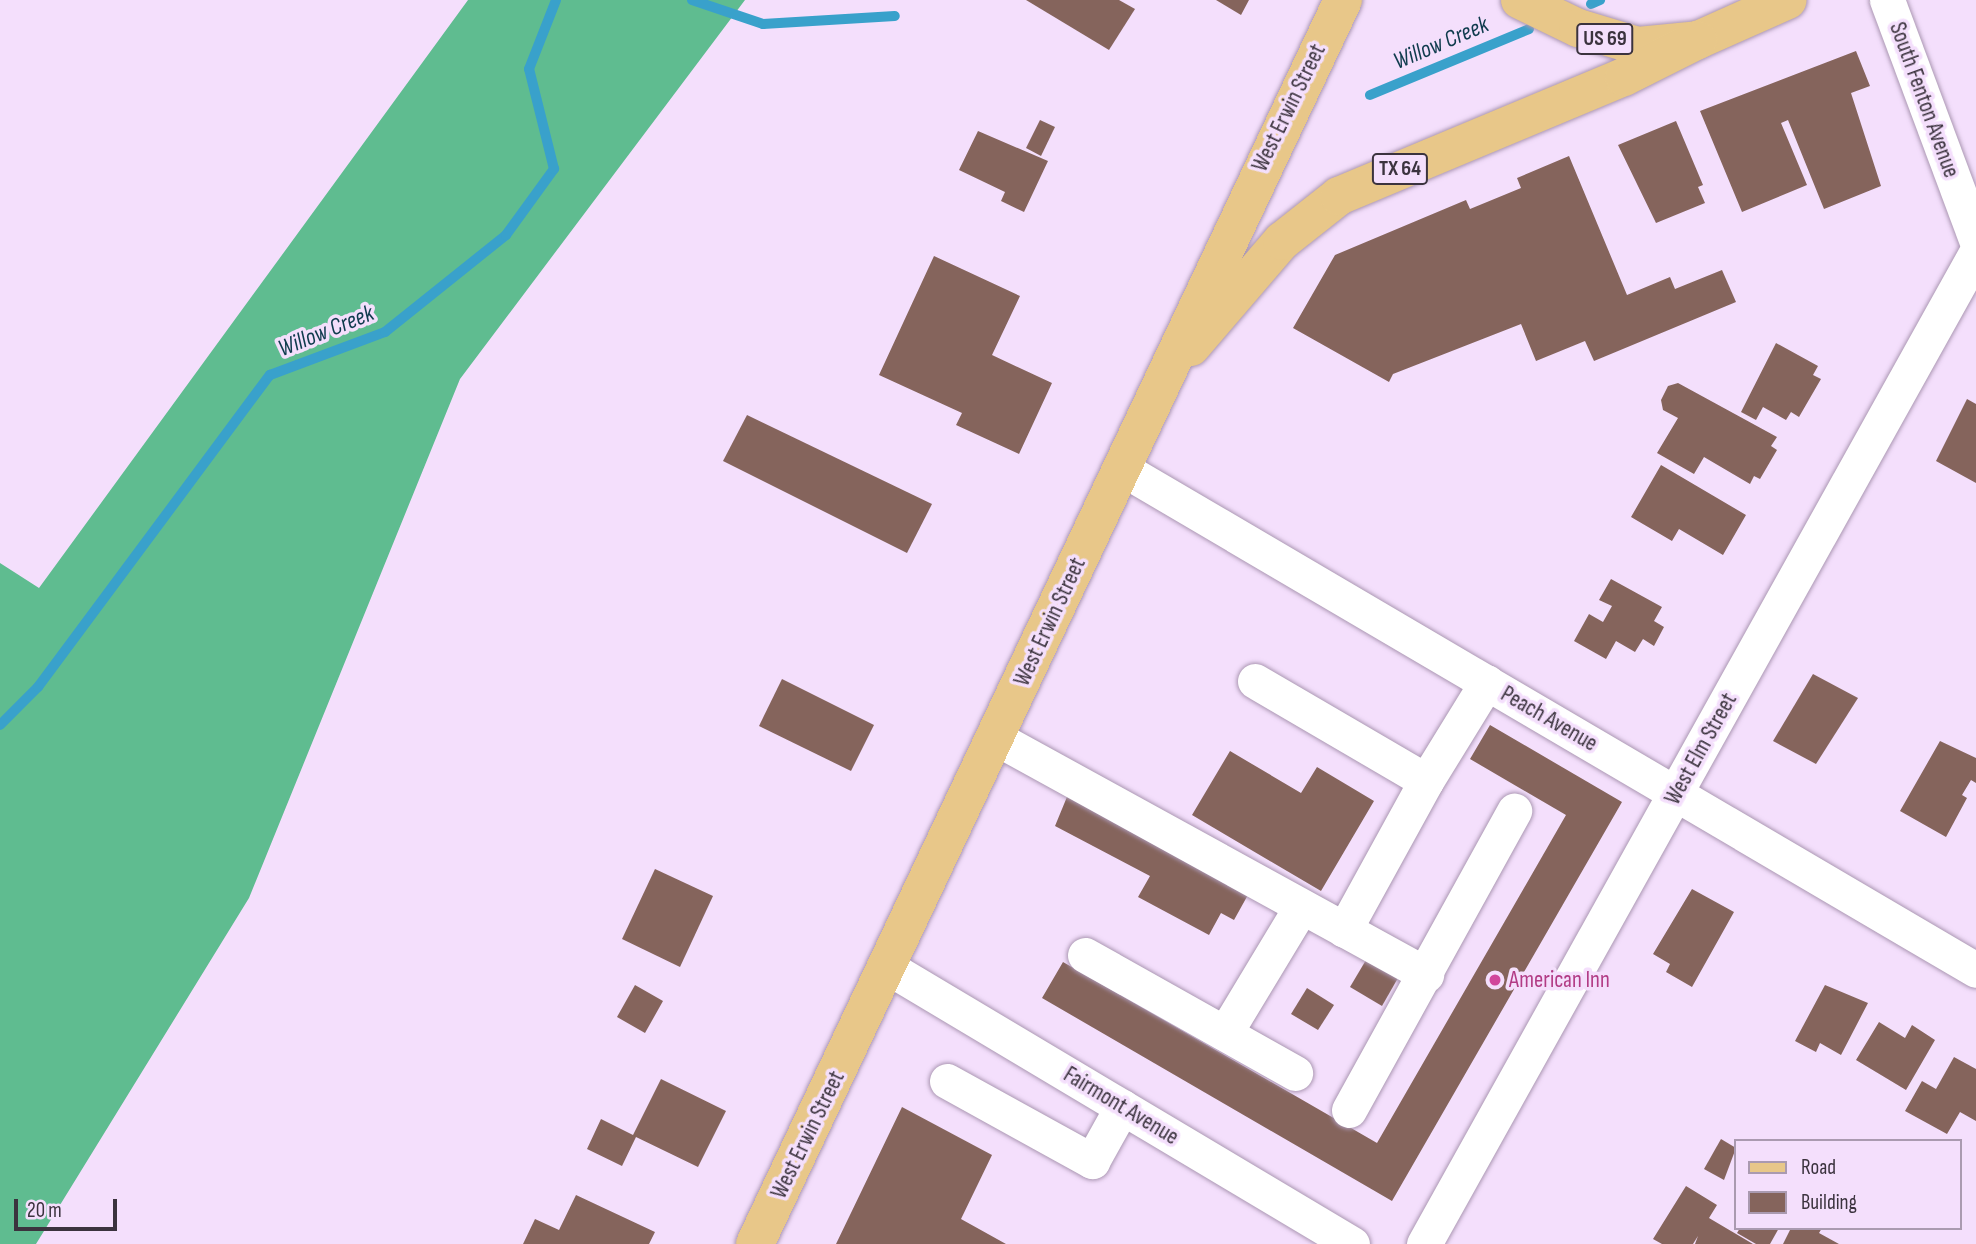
<!DOCTYPE html>
<html>
<head>
<meta charset="utf-8">
<style>
  body { margin:0 }
  #map { position:relative; width:1976px; height:1244px; overflow:hidden; background:#f4dffc; font-family:"Sofia Sans Condensed",sans-serif }
  div>[style] { position:absolute }
  .forest>* { inset:0; background:#5fbc90 }
  .stream>* { height:10px; margin:-5px; padding:0 5px; transform-origin:5px; border-radius:5px; background:#39a1cb }
  .building>* { inset:0; background:#85645c }
  .roads { filter:drop-shadow(0 0 2px #ab97b3) drop-shadow(0 0 2px #ab97b3) }
  .minor>* { height:35px; margin:-17.5px; padding:0 17.5px; transform-origin:17.5px; border-radius:17.5px; background:#fff }
  .major>* { height:38px; margin:-19px; padding:0 19px; transform-origin:19px; border-radius:19px; background:#e8c789 }
  .dots>* { width:19px; height:19px; translate:-50% -50%; box-sizing:border-box; border:4px solid #f4dffc; border-radius:50% }
  span { translate:-50% -50%; white-space:nowrap; text-align:center; line-height:1.15; -webkit-text-stroke:7px #f4dffc; paint-order:stroke }
  .shield-label span { padding:2px 5px; background:#f4dffc; border:2px solid; border-radius:5px; -webkit-text-stroke-width:0 }
  .shield-label { font-size:21px; color:#3b333e; font-weight:700 }
  .street-label { font-size:23px; color:#3b333e }
  .hotel-label { font-size:23px; color:#b23c85 }
  .left { translate:0 -50%; text-align:left }
  .water-label { font-size:24px; color:#0f3b4d; font-style:italic }
  .legend { position:absolute; left:1734px; top:1139px; width:228px; height:91px; box-sizing:border-box; background:#f4dffc; border:2px solid #aa9ab0; margin:0; padding:9px 12px; list-style:none; font-size:21px; color:#3b333e }
  .legend li { display:flex; align-items:center; gap:14px; height:35px }
  .legend b { width:35px; border:2px solid #aa9ab0 }
  .scale { position:absolute; left:14px; top:1199px; width:103px; height:32px; box-sizing:border-box; border:4px solid #3b333e; border-top:0; padding-left:9px; font-size:21px; line-height:24px; white-space:nowrap; color:#3b333e; -webkit-text-stroke:5px #f4dffc; paint-order:stroke }
</style>
</head>
<body>
<div id="map">
  <div class="forest">
    <div style="clip-path:polygon(468px 0,745px 0,460px 379px,249px 898px,36px 1244px,0 1244px,0 563px,39px 588px)"></div>
  </div>
  <div class="stream">
    <div style="left:692px;top:0;width:75px;rotate:18.7deg"></div>
    <div style="left:763px;top:24px;width:132px;rotate:-3.5deg"></div>
    <div style="left:1591px;top:4px;width:10px;rotate:-24deg"></div>
    <div style="left:1370px;top:95px;width:172px;rotate:-22.5deg"></div>
    <div style="left:0;top:725px;width:54px;rotate:-45deg"></div>
    <div style="left:38px;top:687px;width:389px;rotate:-53.4deg"></div>
    <div style="left:270px;top:375px;width:123px;rotate:-20.5deg"></div>
    <div style="left:385px;top:332px;width:155px;rotate:-38.7deg"></div>
    <div style="left:506px;top:235px;width:82px;rotate:-54deg"></div>
    <div style="left:554px;top:169px;width:103px;rotate:-104deg"></div>
    <div style="left:529px;top:69px;width:74px;rotate:-68.6deg"></div>
  </div>
  <div class="building">
    <div style="clip-path:polygon(1026px 0,1119px 0,1135px 9px,1109px 50px)"></div>
    <div style="clip-path:polygon(1216px 0,1249px 0,1241px 15px)"></div>
    <div style="clip-path:polygon(1856px 51px,1870px 86px,1851px 93px,1881px 186px,1824px 209px,1788px 120px,1781px 123px,1807px 185px,1742px 212px,1700px 111px)"></div>
    <div style="clip-path:polygon(1040px 120px,1055px 127px,1041px 156px,1026px 148px)"></div>
    <div style="clip-path:polygon(1676px 121px,1703px 185px,1698px 187px,1705px 203px,1656px 223px,1618px 145px)"></div>
    <div style="clip-path:polygon(978px 131px,1048px 161px,1024px 212px,1001px 201px,1005px 192px,959px 170px)"></div>
    <div style="clip-path:polygon(1569px 156px,1627px 295px,1670px 277px,1675px 289px,1722px 270px,1736px 302px,1594px 361px,1585px 341px,1536px 361px,1521px 324px,1393px 374px,1389px 382px,1293px 328px,1335px 255px,1466px 200px,1470px 209px,1521px 188px,1517px 178px)"></div>
    <div style="clip-path:polygon(934px 256px,1020px 296px,992px 355px,1052px 383px,1019px 454px,956px 425px,962px 413px,879px 375px)"></div>
    <div style="clip-path:polygon(1776px 343px,1818px 366px,1813px 375px,1821px 379px,1799px 417px,1791px 412px,1786px 420px,1763px 407px,1756px 420px,1741px 412px)"></div>
    <div style="clip-path:polygon(1678px 383px,1777px 437px,1771px 446px,1777px 450px,1760px 479px,1754px 476px,1750px 484px,1704px 457px,1694px 474px,1657px 453px,1678px 418px,1663px 410px,1661px 400px,1668px 386px)"></div>
    <div style="clip-path:polygon(1967px 399px,1976px 404px,1976px 483px,1936px 461px)"></div>
    <div style="clip-path:polygon(747px 415px,932px 504px,907px 553px,723px 461px)"></div>
    <div style="clip-path:polygon(1661px 465px,1746px 515px,1723px 555px,1679px 529px,1672px 541px,1631px 517px)"></div>
    <div style="clip-path:polygon(1611px 579px,1662px 607px,1654px 621px,1664px 627px,1654px 646px,1643px 639px,1635px 652px,1616px 641px,1606px 659px,1574px 641px,1589px 614px,1603px 622px,1612px 606px,1599px 600px)"></div>
    <div style="clip-path:polygon(1813px 674px,1858px 698px,1816px 764px,1773px 741px)"></div>
    <div style="clip-path:polygon(782px 679px,874px 725px,851px 771px,759px 726px)"></div>
    <div style="clip-path:polygon(1490px 725px,1622px 802px,1392px 1201px,1042px 998px,1063px 962px,1377px 1143px,1566px 815px,1470px 759px)"></div>
    <div style="clip-path:polygon(1940px 741px,1976px 758px,1976px 783px,1971px 780px,1962px 795px,1967px 798px,1946px 837px,1900px 811px)"></div>
    <div style="clip-path:polygon(1230px 751px,1301px 793px,1317px 767px,1374px 801px,1321px 891px,1192px 815px)"></div>
    <div style="clip-path:polygon(1069px 792px,1249px 893px,1234px 920px,1221px 913px,1209px 935px,1138px 897px,1150px 876px,1055px 826px)"></div>
    <div style="clip-path:polygon(655px 869px,713px 896px,680px 967px,622px 939px)"></div>
    <div style="clip-path:polygon(1692px 889px,1734px 912px,1692px 987px,1666px 972px,1670px 964px,1653px 954px)"></div>
    <div style="clip-path:polygon(1366px 960px,1398px 978px,1382px 1006px,1350px 987px)"></div>
    <div style="clip-path:polygon(635px 985px,663px 1001px,645px 1033px,617px 1017px)"></div>
    <div style="clip-path:polygon(1825px 985px,1868px 1003px,1841px 1055px,1820px 1043px,1816px 1052px,1795px 1041px)"></div>
    <div style="clip-path:polygon(1307px 988px,1334px 1005px,1318px 1030px,1291px 1014px)"></div>
    <div style="clip-path:polygon(1879px 1022px,1905px 1038px,1912px 1025px,1935px 1040px,1906px 1090px,1856px 1060px)"></div>
    <div style="clip-path:polygon(1954px 1057px,1976px 1069px,1976px 1121px,1960px 1112px,1947px 1134px,1905px 1111px,1922px 1081px,1936px 1089px)"></div>
    <div style="clip-path:polygon(661px 1079px,726px 1111px,698px 1167px,636px 1137px,622px 1166px,587px 1149px,601px 1119px,633px 1135px)"></div>
    <div style="clip-path:polygon(902px 1107px,992px 1155px,961px 1219px,1006px 1244px,836px 1244px)"></div>
    <div style="clip-path:polygon(1721px 1139px,1736px 1148px,1724px 1180px,1704px 1169px)"></div>
    <div style="clip-path:polygon(1686px 1186px,1717px 1205px,1709px 1218px,1753px 1244px,1695px 1244px,1698px 1236px,1693px 1244px,1662px 1244px,1653px 1239px)"></div>
    <div style="clip-path:polygon(576px 1195px,655px 1232px,649px 1244px,523px 1244px,535px 1219px,559px 1230px)"></div>
    <div style="clip-path:polygon(1740px 1228px,1779px 1228px,1770px 1244px,1756px 1244px,1737px 1233px)"></div>
    <div style="clip-path:polygon(1791px 1228px,1822px 1228px,1819px 1233px,1839px 1244px,1783px 1244px)"></div>
  </div>
  <div class="roads">
    <div class="minor">
      <div style="left:1887px;top:0;width:255px;rotate:69.6deg"></div>
      <div style="left:1121px;top:468px;width:991px;rotate:30.42deg"></div>
      <div style="left:1255px;top:681px;width:198px;rotate:30.3deg"></div>
      <div style="left:1426px;top:781px;width:170px;rotate:118.8deg"></div>
      <div style="left:996px;top:738px;width:491px;rotate:28.8deg"></div>
      <div style="left:1426px;top:781px;width:116px;rotate:-58.4deg"></div>
      <div style="left:1085px;top:955px;width:241px;rotate:29.3deg"></div>
      <div style="left:889px;top:968px;width:539px;rotate:30.8deg"></div>
      <div style="left:1225px;top:1033px;width:147px;rotate:-58.9deg"></div>
      <div style="left:947px;top:1081px;width:166px;rotate:28.9deg"></div>
      <div style="left:1092px;top:1161px;width:62px;rotate:-60.9deg"></div>
      <div style="left:1349px;top:1110px;width:342px;rotate:-61.1deg"></div>
      <div style="left:1424px;top:1244px;width:1134px;rotate:-60.88deg"></div>
    </div>
    <div class="major">
      <div style="left:1520px;top:0;width:64px;rotate:25.8deg"></div>
      <div style="left:1578px;top:28px;width:63px;rotate:16.7deg"></div>
      <div style="left:1638px;top:46px;width:60px;rotate:-5.7deg"></div>
      <div style="left:1698px;top:40px;width:98px;rotate:-24deg"></div>
      <div style="left:1191px;top:347px;width:140px;rotate:-49.4deg"></div>
      <div style="left:1282px;top:241px;width:73px;rotate:-38.3deg"></div>
      <div style="left:1339px;top:196px;width:309px;rotate:-22.7deg"></div>
      <div style="left:1624px;top:77px;width:83px;rotate:-26.6deg"></div>
      <div style="left:755px;top:1244px;width:1376px;rotate:-64.7deg"></div>
    </div>
  </div>
  <div class="dots">
    <div style="left:1495px;top:980px;background:#d1479c"></div>
  </div>
  <div class="shield-label">
    <span style="left:1605px;top:39px">US 69</span>
    <span style="left:1400px;top:169px">TX 64</span>
  </div>
  <div class="street-label">
    <span style="left:1924px;top:100px;rotate:70deg">South Fenton Avenue</span>
    <span style="left:1289px;top:108px;rotate:-64deg">West Erwin Street</span>
    <span style="left:1050px;top:622px;rotate:-65deg">West Erwin Street</span>
    <span style="left:1549px;top:719px;rotate:30deg">Peach Avenue</span>
    <span style="left:1701px;top:749px;rotate:-61deg">West Elm Street</span>
    <span style="left:1121px;top:1106px;rotate:31deg">Fairmont Avenue</span>
    <span style="left:808px;top:1135px;rotate:-64deg">West Erwin Street</span>
  </div>
  <div class="hotel-label">
    <span class="left" style="left:1509px;top:980px">American Inn</span>
  </div>
  <div class="water-label">
    <span style="left:1441px;top:43px;rotate:-23deg">Willow Creek</span>
    <span style="left:326px;top:331px;rotate:-22deg">Willow Creek</span>
  </div>
  <ul class="legend">
  <li><b style="height:9px;background:#e8c789"></b>Road</li>
  <li><b style="height:19px;background:#85645c"></b>Building</li>
  </ul>
  <div class="scale">20 m</div>
</div>
</body>
</html>
